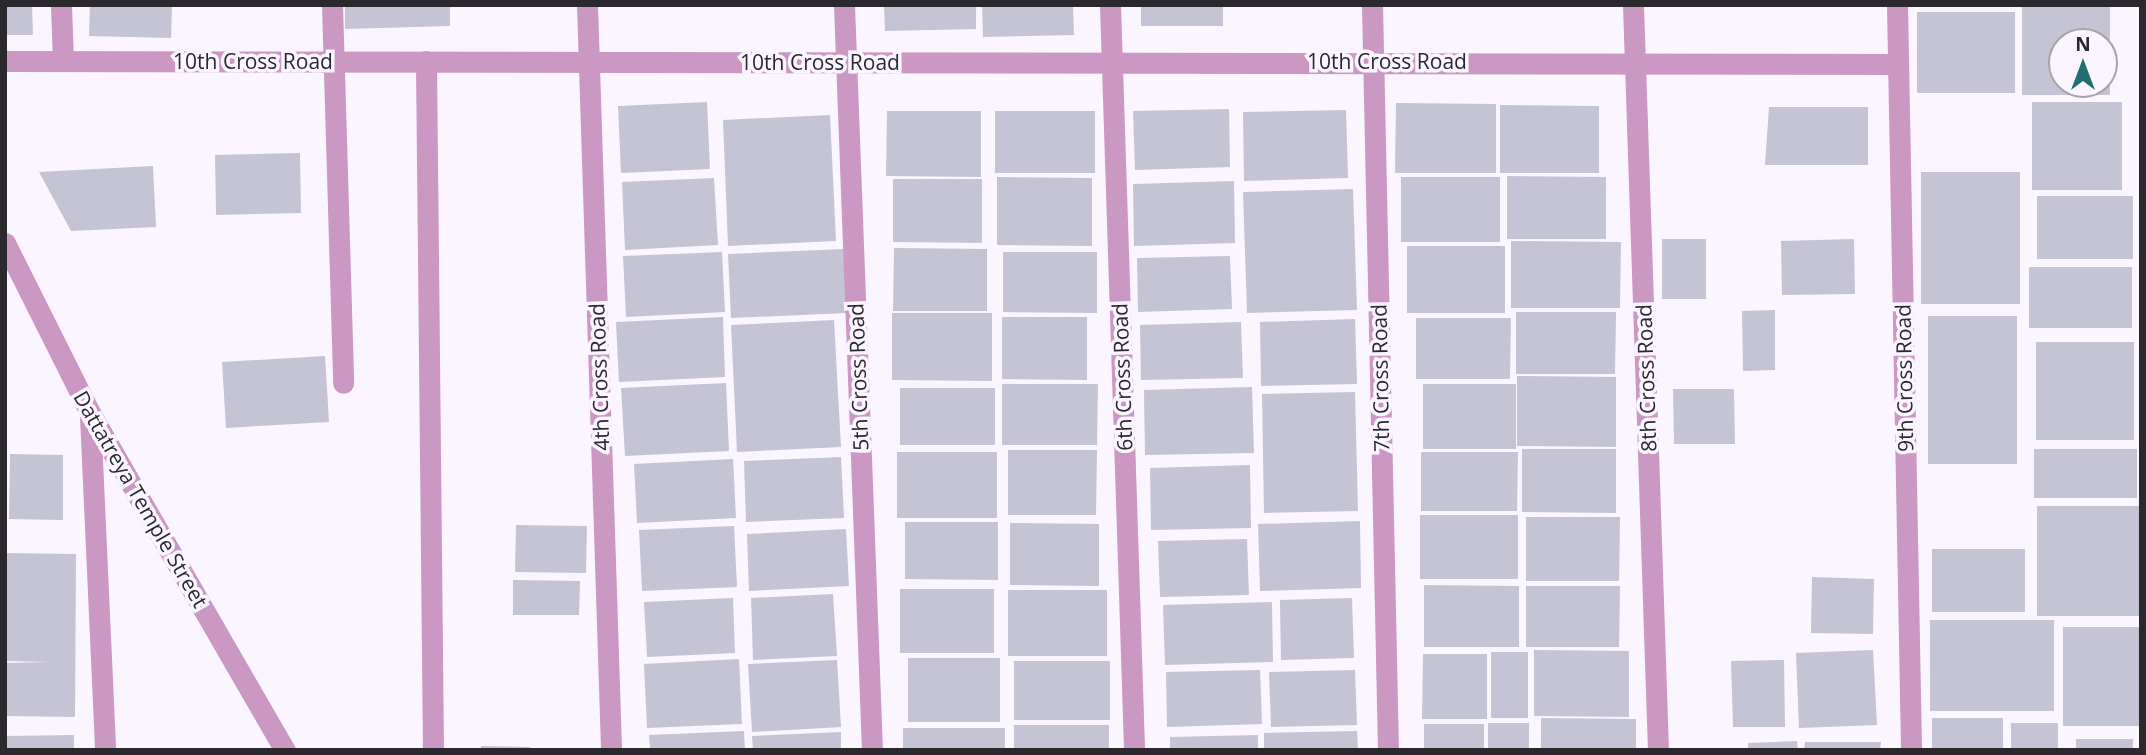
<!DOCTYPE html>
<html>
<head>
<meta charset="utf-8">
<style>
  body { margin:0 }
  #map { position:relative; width:2146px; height:755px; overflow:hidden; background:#faf5ff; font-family:"Open Sans",sans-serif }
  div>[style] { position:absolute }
  .building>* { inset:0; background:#c5c4d4 }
  .minor>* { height:21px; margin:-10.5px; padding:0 10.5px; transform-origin:10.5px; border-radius:10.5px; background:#ca98c2 }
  span { translate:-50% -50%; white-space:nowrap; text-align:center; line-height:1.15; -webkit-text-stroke:7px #faf5ff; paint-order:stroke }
  .street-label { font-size:21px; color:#2b282e }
  .frame { position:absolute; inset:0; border:7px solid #2b282e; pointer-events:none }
  .north { position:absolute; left:2048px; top:28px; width:70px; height:70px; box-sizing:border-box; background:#faf5ff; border:2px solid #a7a3ab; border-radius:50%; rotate:0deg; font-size:19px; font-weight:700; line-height:28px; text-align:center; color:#2b282e }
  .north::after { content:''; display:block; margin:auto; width:24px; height:32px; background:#226e72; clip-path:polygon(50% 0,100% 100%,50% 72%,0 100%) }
</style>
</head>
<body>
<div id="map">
  <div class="building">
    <div style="clip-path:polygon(5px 5px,32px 5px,33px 35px,5px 35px)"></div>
    <div style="clip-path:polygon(90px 5px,172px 5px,171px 38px,89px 36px)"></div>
    <div style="clip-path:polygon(345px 5px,450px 5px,450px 26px,345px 29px)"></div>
    <div style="clip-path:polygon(884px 5px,976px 5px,976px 29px,885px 31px)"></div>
    <div style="clip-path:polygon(982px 5px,1073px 5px,1074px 35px,983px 37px)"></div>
    <div style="clip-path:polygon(1141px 5px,1223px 5px,1223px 26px,1141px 26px)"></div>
    <div style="clip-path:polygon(evenodd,2022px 5px,2110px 5px,2110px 95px,2022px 95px,2022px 5px,2062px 42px,2104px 42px,2104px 84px,2062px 84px,2062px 42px)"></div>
    <div style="clip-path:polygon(1917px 12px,2015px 12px,2015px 93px,1917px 93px)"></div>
    <div style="clip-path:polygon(707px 102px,710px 169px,621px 173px,618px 106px)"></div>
    <div style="clip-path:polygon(2032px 102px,2122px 102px,2122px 190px,2032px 190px)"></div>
    <div style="clip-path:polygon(1396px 103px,1496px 104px,1496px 173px,1395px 173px)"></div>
    <div style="clip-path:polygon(1500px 105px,1599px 106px,1599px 173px,1500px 173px)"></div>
    <div style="clip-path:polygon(1769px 107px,1868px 107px,1868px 165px,1765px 165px)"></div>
    <div style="clip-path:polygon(1229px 109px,1230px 167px,1135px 170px,1133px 111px)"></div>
    <div style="clip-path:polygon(1346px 110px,1348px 178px,1244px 181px,1243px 112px)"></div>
    <div style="clip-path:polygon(887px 111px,981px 111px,981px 177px,886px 176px)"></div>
    <div style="clip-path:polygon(995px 111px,1095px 111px,1095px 173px,995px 173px)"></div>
    <div style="clip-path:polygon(830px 115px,836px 241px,728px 246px,723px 120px)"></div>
    <div style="clip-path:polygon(300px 153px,301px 213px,216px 215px,215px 155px)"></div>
    <div style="clip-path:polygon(153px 166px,156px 227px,71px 231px,39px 172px)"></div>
    <div style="clip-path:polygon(1921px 172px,2020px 172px,2020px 304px,1921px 304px)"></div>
    <div style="clip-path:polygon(1507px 176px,1606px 177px,1606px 239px,1507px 239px)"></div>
    <div style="clip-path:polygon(997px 177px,1092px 178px,1092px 246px,997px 245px)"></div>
    <div style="clip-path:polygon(1401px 177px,1500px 177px,1500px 242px,1401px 242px)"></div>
    <div style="clip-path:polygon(714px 178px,718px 245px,625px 250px,622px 182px)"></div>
    <div style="clip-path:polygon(893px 179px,982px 179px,982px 243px,893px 242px)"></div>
    <div style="clip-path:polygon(1234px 181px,1235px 243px,1134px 246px,1133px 184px)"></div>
    <div style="clip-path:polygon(1353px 189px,1357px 310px,1247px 313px,1243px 192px)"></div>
    <div style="clip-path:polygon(2037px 196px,2133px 196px,2133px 259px,2037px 259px)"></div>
    <div style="clip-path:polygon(1662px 239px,1706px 239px,1706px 299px,1662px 299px)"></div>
    <div style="clip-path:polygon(1854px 239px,1855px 294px,1782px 295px,1781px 241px)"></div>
    <div style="clip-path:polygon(1511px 241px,1621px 242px,1620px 308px,1511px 308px)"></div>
    <div style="clip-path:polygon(1407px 246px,1505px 246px,1505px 313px,1407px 313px)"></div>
    <div style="clip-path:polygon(894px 248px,987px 249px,987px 311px,893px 311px)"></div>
    <div style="clip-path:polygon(844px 249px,847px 313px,731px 318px,728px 254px)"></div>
    <div style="clip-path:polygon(722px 252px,725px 312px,626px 317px,623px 256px)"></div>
    <div style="clip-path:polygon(1003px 252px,1097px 252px,1097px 313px,1003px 312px)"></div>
    <div style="clip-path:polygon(1230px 256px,1232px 309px,1138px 312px,1137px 258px)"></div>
    <div style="clip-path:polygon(2029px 267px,2132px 267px,2132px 328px,2029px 328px)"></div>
    <div style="clip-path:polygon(1775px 310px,1775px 370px,1743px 371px,1742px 311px)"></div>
    <div style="clip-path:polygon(1516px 312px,1616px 312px,1615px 374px,1516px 374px)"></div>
    <div style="clip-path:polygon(892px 313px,992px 313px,992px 381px,892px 380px)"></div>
    <div style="clip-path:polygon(1928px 316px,2017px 316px,2017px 464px,1928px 464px)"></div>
    <div style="clip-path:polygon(723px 317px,725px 377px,619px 382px,616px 322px)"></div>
    <div style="clip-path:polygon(1002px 317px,1087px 317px,1087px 380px,1002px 379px)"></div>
    <div style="clip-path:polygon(1416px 318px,1511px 318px,1510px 379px,1416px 379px)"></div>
    <div style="clip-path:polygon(1355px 319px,1357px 384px,1261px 386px,1260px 322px)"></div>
    <div style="clip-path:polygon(834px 320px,841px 447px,737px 452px,731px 325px)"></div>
    <div style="clip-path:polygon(1241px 322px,1243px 378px,1141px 380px,1140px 325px)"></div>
    <div style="clip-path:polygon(2036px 342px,2134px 342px,2134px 440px,2036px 440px)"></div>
    <div style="clip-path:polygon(325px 356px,329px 422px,226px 428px,222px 362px)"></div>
    <div style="clip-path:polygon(1517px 376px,1616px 377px,1616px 447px,1517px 446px)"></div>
    <div style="clip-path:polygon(726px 383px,729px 451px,625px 456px,621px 388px)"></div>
    <div style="clip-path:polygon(1002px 384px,1098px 384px,1097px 445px,1002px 445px)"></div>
    <div style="clip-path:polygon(1423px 384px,1516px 384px,1516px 449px,1423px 449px)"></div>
    <div style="clip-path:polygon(1252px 387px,1254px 453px,1145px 455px,1144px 390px)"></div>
    <div style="clip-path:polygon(900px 388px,995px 388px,995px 445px,900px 445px)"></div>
    <div style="clip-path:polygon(1673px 389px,1734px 389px,1735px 444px,1674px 444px)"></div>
    <div style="clip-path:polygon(1355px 392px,1358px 511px,1264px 513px,1262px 394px)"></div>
    <div style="clip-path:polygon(1522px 449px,1616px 449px,1616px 513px,1522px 512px)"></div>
    <div style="clip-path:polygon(2034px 449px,2137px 449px,2137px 498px,2034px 498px)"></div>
    <div style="clip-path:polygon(1008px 450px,1097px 450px,1096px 515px,1008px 515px)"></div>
    <div style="clip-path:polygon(897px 452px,997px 452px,997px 518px,897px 518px)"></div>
    <div style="clip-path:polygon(1421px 452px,1518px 452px,1517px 511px,1421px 511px)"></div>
    <div style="clip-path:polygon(10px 454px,63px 455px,63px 520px,9px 519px)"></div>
    <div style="clip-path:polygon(841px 457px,844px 518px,746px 522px,744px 461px)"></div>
    <div style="clip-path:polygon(733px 459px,736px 518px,637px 523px,634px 464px)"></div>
    <div style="clip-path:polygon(1250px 465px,1251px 528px,1151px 530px,1150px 468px)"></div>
    <div style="clip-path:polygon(2037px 506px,2141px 506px,2141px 616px,2037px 616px)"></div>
    <div style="clip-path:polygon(1420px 515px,1518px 515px,1518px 579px,1420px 579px)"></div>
    <div style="clip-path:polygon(1526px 517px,1620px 517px,1619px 581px,1526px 581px)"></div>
    <div style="clip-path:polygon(1360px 521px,1361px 588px,1260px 591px,1258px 524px)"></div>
    <div style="clip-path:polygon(905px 522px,998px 522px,998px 580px,905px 579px)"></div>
    <div style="clip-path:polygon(1010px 523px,1099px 524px,1099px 586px,1010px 585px)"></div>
    <div style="clip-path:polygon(516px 525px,587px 526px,586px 573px,515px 572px)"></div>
    <div style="clip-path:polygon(734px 526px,737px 587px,642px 591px,639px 530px)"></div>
    <div style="clip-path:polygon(846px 529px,849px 586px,749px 591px,747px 534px)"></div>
    <div style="clip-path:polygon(1247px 539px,1249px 595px,1160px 597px,1158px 541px)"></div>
    <div style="clip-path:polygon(1932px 549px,2025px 549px,2025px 612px,1932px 612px)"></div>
    <div style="clip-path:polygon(5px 553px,76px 554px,75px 717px,5px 716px,5px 663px,49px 662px,5px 661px)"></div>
    <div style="clip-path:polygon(1812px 577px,1874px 579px,1873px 634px,1811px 633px)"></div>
    <div style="clip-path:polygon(513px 580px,580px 581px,579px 615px,513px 615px)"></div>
    <div style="clip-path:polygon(1424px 585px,1519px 586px,1519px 647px,1424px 647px)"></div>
    <div style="clip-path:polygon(1526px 586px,1620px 586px,1619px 647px,1526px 647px)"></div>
    <div style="clip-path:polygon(900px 589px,994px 589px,994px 653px,900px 653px)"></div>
    <div style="clip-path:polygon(1008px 590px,1107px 590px,1107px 656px,1008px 656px)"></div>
    <div style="clip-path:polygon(833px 594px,837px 656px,753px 660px,751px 598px)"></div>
    <div style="clip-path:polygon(733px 598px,735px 653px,647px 657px,644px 602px)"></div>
    <div style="clip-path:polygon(1352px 598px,1354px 658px,1281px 660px,1280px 600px)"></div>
    <div style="clip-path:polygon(1272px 602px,1273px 662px,1165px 665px,1163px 605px)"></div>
    <div style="clip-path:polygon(1930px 620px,2054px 620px,2054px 711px,1930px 711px)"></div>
    <div style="clip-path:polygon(2063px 627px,2141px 627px,2141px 726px,2063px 726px)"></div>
    <div style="clip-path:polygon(1534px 650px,1629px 651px,1629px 717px,1534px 716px)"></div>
    <div style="clip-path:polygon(1873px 650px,1877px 725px,1799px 728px,1796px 653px)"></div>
    <div style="clip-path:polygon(1491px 652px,1528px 652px,1528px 718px,1491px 718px)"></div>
    <div style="clip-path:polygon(1423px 654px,1487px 654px,1487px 719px,1422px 719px)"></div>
    <div style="clip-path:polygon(908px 658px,1000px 658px,1000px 722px,908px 722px)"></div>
    <div style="clip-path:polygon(739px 659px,742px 724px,647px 728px,644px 664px)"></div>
    <div style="clip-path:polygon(837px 660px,841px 727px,752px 732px,748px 664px)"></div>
    <div style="clip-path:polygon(1784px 660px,1785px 727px,1733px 727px,1731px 661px)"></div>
    <div style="clip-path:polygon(1014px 661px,1110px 661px,1110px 720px,1014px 720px)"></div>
    <div style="clip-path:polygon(1260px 670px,1262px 724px,1167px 727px,1166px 672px)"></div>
    <div style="clip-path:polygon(1355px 670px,1357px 725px,1271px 727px,1269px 672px)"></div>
    <div style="clip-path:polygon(1541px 718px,1636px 719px,1636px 750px,1541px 750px)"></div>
    <div style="clip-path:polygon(1932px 718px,2003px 718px,2003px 750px,1932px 750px)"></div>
    <div style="clip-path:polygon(1488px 723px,1529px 723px,1529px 750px,1488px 750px)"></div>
    <div style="clip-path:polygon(2011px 723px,2058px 723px,2058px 750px,2011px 750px)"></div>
    <div style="clip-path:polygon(1424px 724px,1484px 724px,1484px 750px,1424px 750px)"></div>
    <div style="clip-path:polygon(1014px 725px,1109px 725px,1109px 750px,1014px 750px)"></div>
    <div style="clip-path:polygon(903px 728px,1005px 728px,1005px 750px,903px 750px)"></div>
    <div style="clip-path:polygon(744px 731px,745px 750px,650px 750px,649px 735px)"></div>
    <div style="clip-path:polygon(1357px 731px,1358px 750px,1264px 750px,1264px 733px)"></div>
    <div style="clip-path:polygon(841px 732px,841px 750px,753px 750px,752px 736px)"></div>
    <div style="clip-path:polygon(74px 735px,74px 750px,5px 750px,5px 736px)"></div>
    <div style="clip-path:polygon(1258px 735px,1258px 750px,1170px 750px,1170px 737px)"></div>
    <div style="clip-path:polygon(2076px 739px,2133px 739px,2133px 750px,2076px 750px)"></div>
    <div style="clip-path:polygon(1797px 741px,1798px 750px,1748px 750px,1748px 743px)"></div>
    <div style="clip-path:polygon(1805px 742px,1881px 742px,1880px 750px,1804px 750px)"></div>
    <div style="clip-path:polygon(481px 746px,530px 747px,530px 750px,481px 750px)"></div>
  </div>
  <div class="minor">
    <div style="left:61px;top:5px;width:56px;rotate:88deg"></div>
    <div style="left:332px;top:5px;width:378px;rotate:88.3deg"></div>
    <div style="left:587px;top:5px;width:745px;rotate:88.15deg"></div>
    <div style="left:844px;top:5px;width:746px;rotate:87.85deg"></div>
    <div style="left:1110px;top:5px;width:745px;rotate:88.15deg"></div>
    <div style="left:1372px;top:5px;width:745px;rotate:88.77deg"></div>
    <div style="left:1633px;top:5px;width:745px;rotate:88.08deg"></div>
    <div style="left:1897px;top:5px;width:745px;rotate:88.92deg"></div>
    <div style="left:5px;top:61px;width:1893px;rotate:0.09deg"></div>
    <div style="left:426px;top:61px;width:689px;rotate:89.42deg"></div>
    <div style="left:5px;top:243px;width:188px;rotate:63.4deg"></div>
    <div style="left:89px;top:411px;width:392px;rotate:60deg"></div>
    <div style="left:90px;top:416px;width:334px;rotate:87.4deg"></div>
  </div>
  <div class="street-label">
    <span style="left:253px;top:61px">10th Cross Road</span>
    <span style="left:1387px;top:61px">10th Cross Road</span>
    <span style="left:820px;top:62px">10th Cross Road</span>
    <span style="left:599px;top:377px;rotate:-92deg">4th Cross Road</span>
    <span style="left:858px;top:377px;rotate:-92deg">5th Cross Road</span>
    <span style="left:1122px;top:377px;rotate:-92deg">6th Cross Road</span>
    <span style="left:1380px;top:378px;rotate:-91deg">7th Cross Road</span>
    <span style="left:1646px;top:378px;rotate:-92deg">8th Cross Road</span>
    <span style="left:1904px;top:378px;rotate:-91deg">9th Cross Road</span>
    <span style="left:141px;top:499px;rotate:60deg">Dattatreya Temple Street</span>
  </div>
  <div class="frame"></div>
  <div class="north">N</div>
</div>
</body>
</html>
